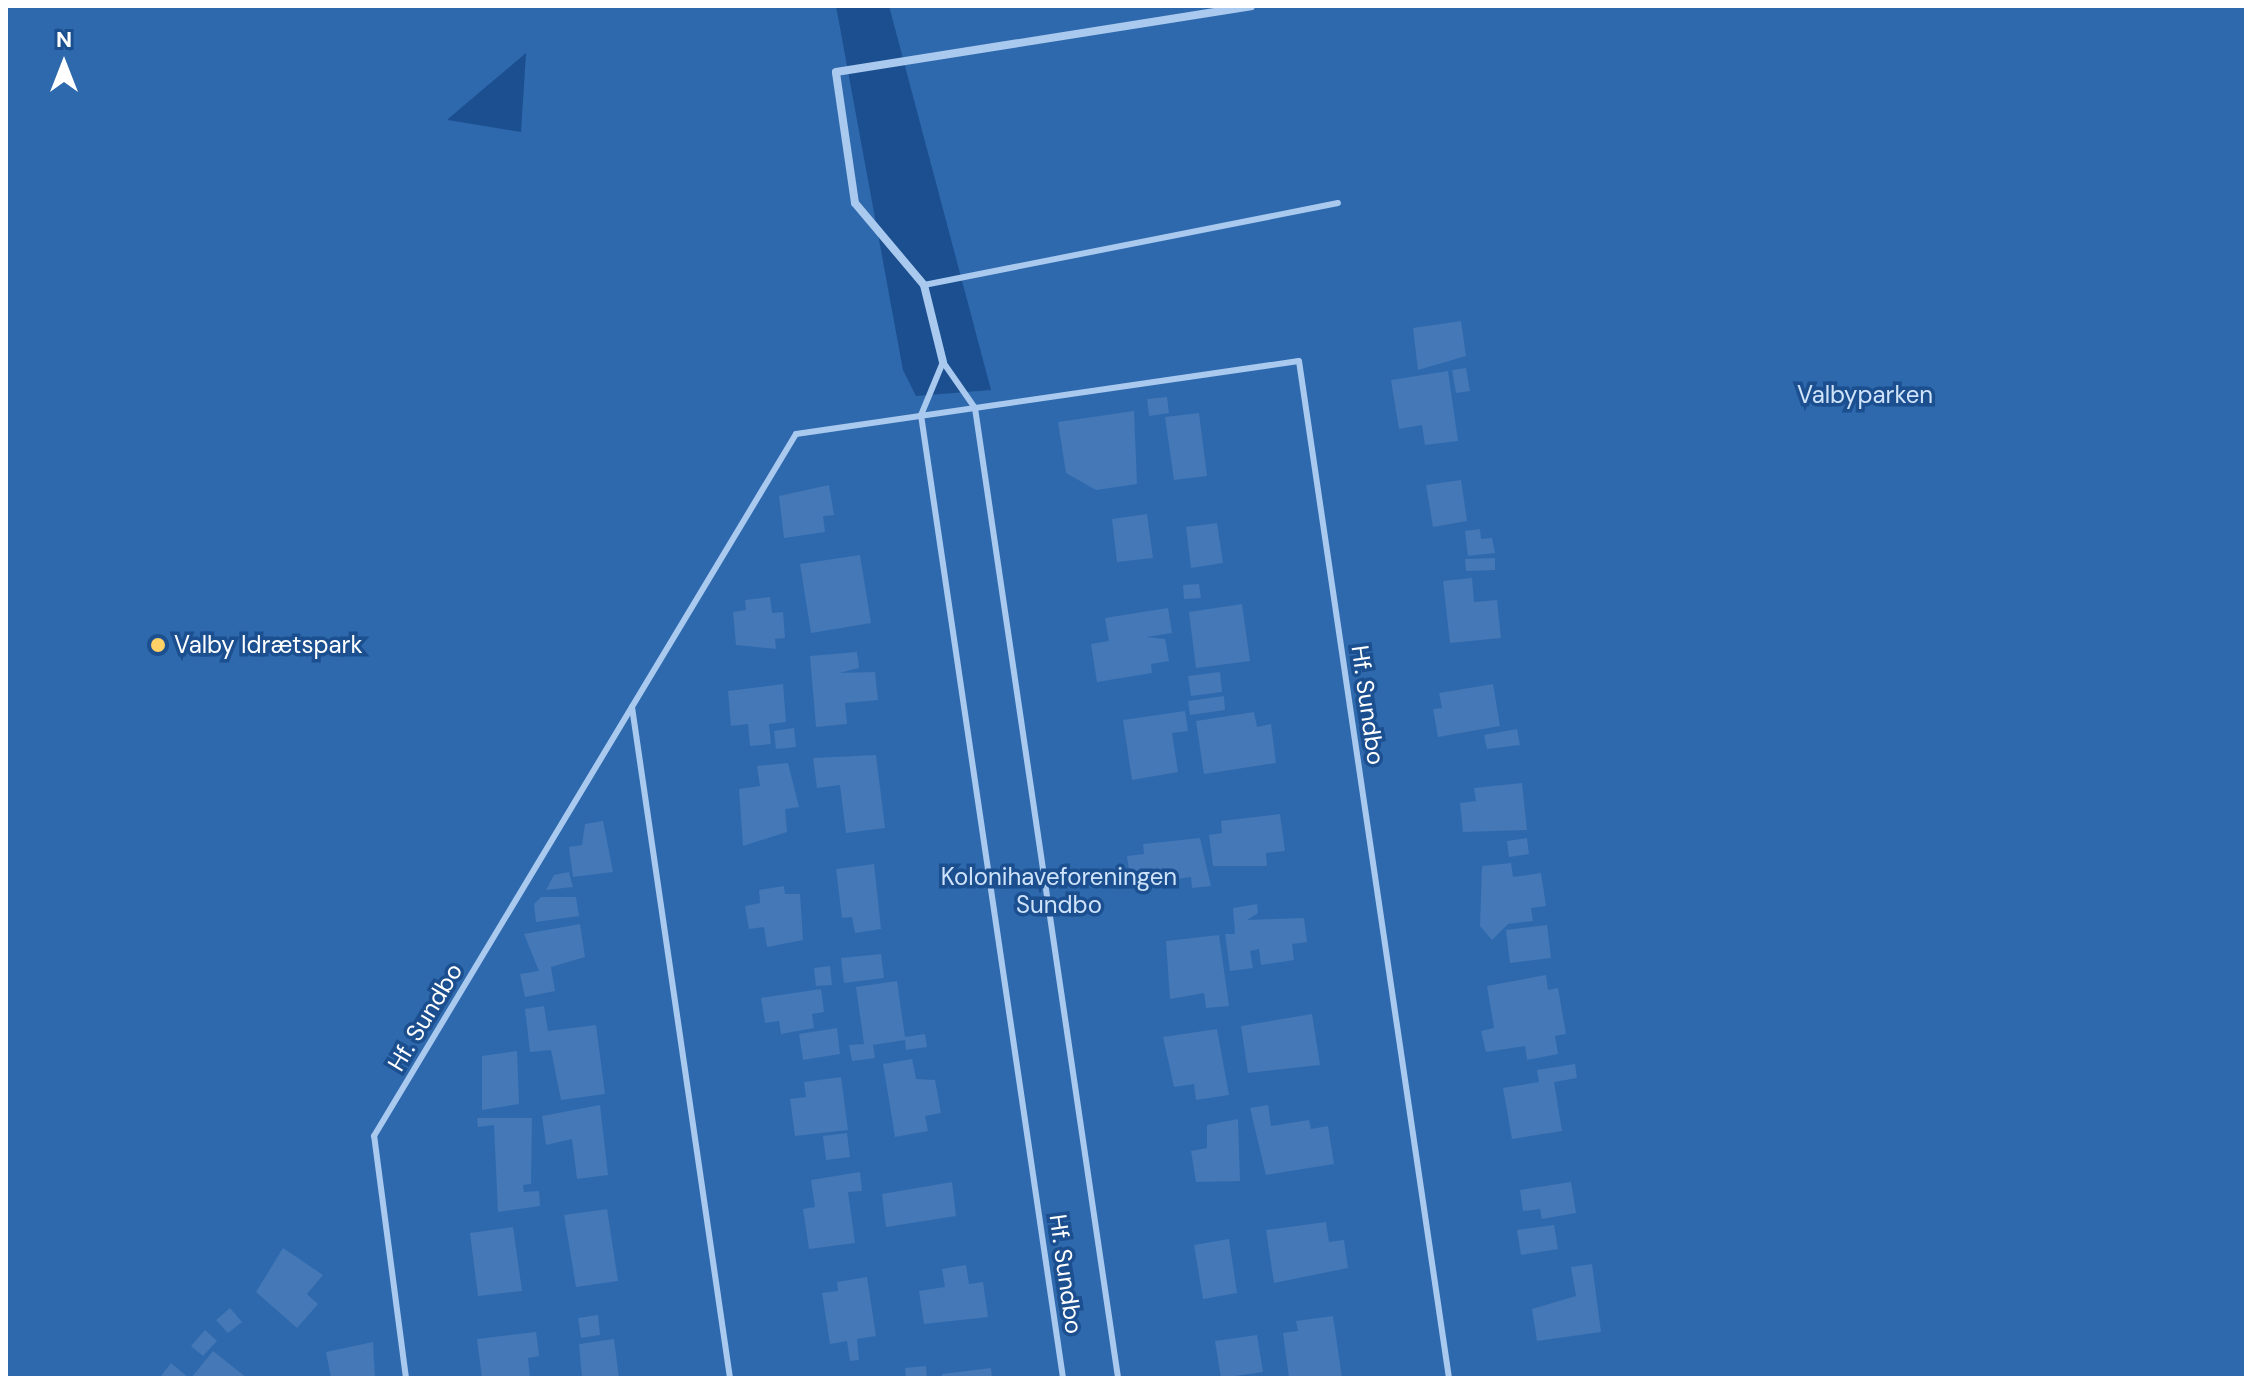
<!DOCTYPE html>
<html>
<head>
<meta charset="utf-8">
<style>
  body { margin:0 }
  #map { position:relative; width:2252px; height:1384px; overflow:hidden; background:#1b4f8f; font-family:"DM Sans",sans-serif }
  div>[style] { position:absolute }
  .green>* { inset:0; background:#2e69ad }
  .building>* { inset:0; background:#4478b7 }
  .lane>* { height:6px; margin:-3px; padding:0 3px; transform-origin:3px; border-radius:3px; background:#a9c9ee }
  .street>* { height:8px; margin:-4px; padding:0 4px; transform-origin:4px; border-radius:4px; background:#a9c9ee }
  .dots>* { width:22px; height:22px; translate:-50% -50%; box-sizing:border-box; border:4px solid #1b4f8f; border-radius:50% }
  span { translate:-50% -50%; white-space:nowrap; text-align:center; line-height:1.15; -webkit-text-stroke:7px #1b4f8f; paint-order:stroke }
  .park-label { font-size:24px; color:#cfe3fa }
  .poi-label { font-size:24px; color:#fff }
  .left { translate:0 -50%; text-align:left }
  .street-label { font-size:24px; color:#fff }
  .frame { position:absolute; inset:0; border:8px solid #fff; pointer-events:none }
  .north { position:absolute; left:24px; top:24px; width:80px; height:80px; -webkit-text-stroke:6px #1b4f8f; paint-order:stroke; rotate:0deg; font-size:22px; font-weight:700; line-height:32px; text-align:center; color:#fff }
  .north::after { content:''; display:block; margin:auto; width:28px; height:36px; background:#fff; clip-path:polygon(50% 0,100% 100%,50% 72%,0 100%) }
</style>
</head>
<body>
<div id="map">
  <div class="green">
    <div style="clip-path:polygon(evenodd,6px 6px,836px 6px,903px 370px,916px 396px,991px 390px,889px 6px,2246px 6px,2246px 1378px,6px 1378px,6px 6px,526px 53px,521px 132px,448px 120px,448px 119px,526px 53px)"></div>
  </div>
  <div class="building">
    <div style="clip-path:polygon(1461px 321px,1466px 356px,1418px 370px,1413px 328px)"></div>
    <div style="clip-path:polygon(1466px 368px,1470px 391px,1456px 393px,1452px 370px)"></div>
    <div style="clip-path:polygon(1448px 371px,1458px 441px,1425px 445px,1422px 425px,1399px 429px,1391px 380px)"></div>
    <div style="clip-path:polygon(1167px 397px,1169px 413px,1149px 416px,1147px 399px)"></div>
    <div style="clip-path:polygon(1134px 411px,1137px 484px,1096px 490px,1066px 473px,1058px 422px)"></div>
    <div style="clip-path:polygon(1199px 413px,1207px 476px,1174px 480px,1165px 417px)"></div>
    <div style="clip-path:polygon(1461px 480px,1467px 521px,1433px 527px,1426px 485px)"></div>
    <div style="clip-path:polygon(829px 485px,834px 515px,823px 516px,825px 532px,784px 538px,779px 496px)"></div>
    <div style="clip-path:polygon(1147px 514px,1153px 558px,1117px 562px,1112px 519px)"></div>
    <div style="clip-path:polygon(1217px 523px,1223px 563px,1191px 568px,1186px 527px)"></div>
    <div style="clip-path:polygon(1480px 529px,1481px 539px,1492px 538px,1495px 553px,1468px 556px,1465px 531px)"></div>
    <div style="clip-path:polygon(860px 555px,871px 623px,811px 633px,800px 564px)"></div>
    <div style="clip-path:polygon(1495px 558px,1495px 570px,1466px 571px,1465px 559px)"></div>
    <div style="clip-path:polygon(1472px 578px,1474px 602px,1497px 600px,1501px 638px,1450px 643px,1443px 581px)"></div>
    <div style="clip-path:polygon(1199px 584px,1201px 598px,1184px 599px,1183px 585px)"></div>
    <div style="clip-path:polygon(770px 597px,772px 613px,783px 612px,785px 638px,775px 639px,776px 649px,736px 645px,733px 612px,746px 610px,745px 600px)"></div>
    <div style="clip-path:polygon(1242px 604px,1250px 661px,1196px 668px,1189px 612px)"></div>
    <div style="clip-path:polygon(1168px 608px,1172px 633px,1146px 637px,1165px 639px,1169px 661px,1151px 664px,1152px 673px,1097px 682px,1091px 644px,1109px 641px,1105px 618px)"></div>
    <div style="clip-path:polygon(857px 652px,859px 668px,839px 673px,875px 672px,878px 700px,845px 703px,847px 724px,816px 727px,810px 656px)"></div>
    <div style="clip-path:polygon(1220px 672px,1222px 692px,1191px 696px,1188px 676px)"></div>
    <div style="clip-path:polygon(783px 684px,786px 722px,769px 724px,771px 744px,750px 746px,748px 724px,731px 726px,728px 691px)"></div>
    <div style="clip-path:polygon(1493px 684px,1500px 726px,1438px 737px,1433px 709px,1442px 708px,1439px 693px)"></div>
    <div style="clip-path:polygon(1224px 696px,1225px 710px,1190px 715px,1188px 701px)"></div>
    <div style="clip-path:polygon(1185px 711px,1188px 731px,1172px 733px,1178px 772px,1132px 780px,1123px 720px)"></div>
    <div style="clip-path:polygon(1254px 712px,1257px 727px,1271px 724px,1276px 763px,1204px 774px,1196px 721px)"></div>
    <div style="clip-path:polygon(794px 728px,796px 747px,776px 749px,774px 731px)"></div>
    <div style="clip-path:polygon(1517px 729px,1520px 745px,1487px 749px,1484px 735px)"></div>
    <div style="clip-path:polygon(876px 755px,885px 828px,846px 833px,840px 785px,817px 788px,813px 758px)"></div>
    <div style="clip-path:polygon(788px 763px,799px 807px,785px 809px,787px 832px,743px 846px,739px 789px,760px 786px,757px 766px)"></div>
    <div style="clip-path:polygon(1522px 783px,1527px 830px,1463px 832px,1460px 803px,1476px 801px,1474px 788px)"></div>
    <div style="clip-path:polygon(1280px 814px,1285px 851px,1266px 853px,1267px 866px,1213px 866px,1209px 835px,1222px 833px,1221px 821px)"></div>
    <div style="clip-path:polygon(603px 821px,613px 872px,573px 877px,569px 847px,582px 845px,585px 824px)"></div>
    <div style="clip-path:polygon(1200px 838px,1211px 886px,1192px 888px,1191px 877px,1131px 885px,1127px 856px,1144px 854px,1143px 844px)"></div>
    <div style="clip-path:polygon(1527px 838px,1529px 854px,1509px 857px,1507px 841px)"></div>
    <div style="clip-path:polygon(1511px 863px,1513px 877px,1541px 873px,1546px 906px,1531px 908px,1533px 921px,1508px 924px,1492px 940px,1480px 926px,1482px 866px)"></div>
    <div style="clip-path:polygon(874px 864px,881px 929px,855px 933px,852px 917px,842px 918px,836px 869px)"></div>
    <div style="clip-path:polygon(569px 872px,573px 887px,546px 890px,554px 875px)"></div>
    <div style="clip-path:polygon(784px 886px,785px 894px,800px 894px,803px 940px,767px 947px,764px 927px,749px 929px,745px 906px,760px 903px,759px 890px)"></div>
    <div style="clip-path:polygon(541px 897px,576px 897px,579px 916px,536px 922px,534px 904px)"></div>
    <div style="clip-path:polygon(1257px 904px,1258px 913px,1247px 920px,1304px 918px,1307px 942px,1292px 944px,1294px 960px,1261px 965px,1259px 949px,1250px 951px,1253px 968px,1230px 971px,1225px 934px,1235px 934px,1233px 908px)"></div>
    <div style="clip-path:polygon(580px 924px,585px 957px,551px 967px,555px 991px,525px 997px,520px 974px,539px 971px,524px 934px)"></div>
    <div style="clip-path:polygon(1547px 925px,1551px 958px,1510px 963px,1506px 930px)"></div>
    <div style="clip-path:polygon(1219px 935px,1229px 1006px,1206px 1008px,1204px 993px,1170px 999px,1166px 941px)"></div>
    <div style="clip-path:polygon(881px 954px,884px 978px,844px 983px,841px 958px)"></div>
    <div style="clip-path:polygon(830px 966px,832px 985px,816px 986px,814px 968px)"></div>
    <div style="clip-path:polygon(1546px 975px,1548px 990px,1558px 988px,1566px 1034px,1555px 1036px,1558px 1054px,1527px 1060px,1525px 1046px,1486px 1052px,1481px 1031px,1494px 1028px,1487px 986px)"></div>
    <div style="clip-path:polygon(897px 981px,905px 1037px,925px 1034px,927px 1047px,906px 1050px,905px 1040px,873px 1045px,875px 1058px,852px 1061px,849px 1045px,864px 1044px,856px 987px)"></div>
    <div style="clip-path:polygon(821px 989px,824px 1012px,812px 1014px,814px 1028px,781px 1034px,779px 1021px,765px 1023px,761px 998px)"></div>
    <div style="clip-path:polygon(544px 1006px,548px 1031px,596px 1025px,605px 1094px,561px 1100px,551px 1050px,530px 1052px,525px 1009px)"></div>
    <div style="clip-path:polygon(1312px 1014px,1320px 1065px,1248px 1073px,1241px 1026px)"></div>
    <div style="clip-path:polygon(837px 1028px,840px 1054px,803px 1060px,799px 1034px)"></div>
    <div style="clip-path:polygon(1217px 1029px,1229px 1095px,1196px 1100px,1194px 1084px,1174px 1087px,1163px 1037px)"></div>
    <div style="clip-path:polygon(517px 1051px,519px 1104px,482px 1110px,482px 1056px)"></div>
    <div style="clip-path:polygon(912px 1059px,916px 1079px,935px 1080px,941px 1113px,925px 1116px,928px 1131px,895px 1137px,883px 1064px)"></div>
    <div style="clip-path:polygon(1575px 1064px,1577px 1078px,1554px 1082px,1562px 1131px,1512px 1139px,1503px 1088px,1539px 1082px,1537px 1070px)"></div>
    <div style="clip-path:polygon(841px 1077px,848px 1130px,795px 1136px,790px 1099px,806px 1097px,804px 1082px)"></div>
    <div style="clip-path:polygon(600px 1105px,608px 1175px,577px 1179px,572px 1139px,546px 1145px,542px 1116px)"></div>
    <div style="clip-path:polygon(1268px 1105px,1271px 1126px,1309px 1120px,1311px 1129px,1328px 1126px,1334px 1164px,1266px 1175px,1250px 1108px)"></div>
    <div style="clip-path:polygon(477px 1118px,532px 1118px,531px 1184px,523px 1185px,524px 1192px,539px 1191px,540px 1206px,498px 1212px,494px 1125px,478px 1127px)"></div>
    <div style="clip-path:polygon(1238px 1119px,1240px 1181px,1196px 1182px,1191px 1151px,1207px 1148px,1207px 1125px)"></div>
    <div style="clip-path:polygon(847px 1133px,850px 1157px,826px 1160px,823px 1136px)"></div>
    <div style="clip-path:polygon(860px 1172px,862px 1191px,848px 1192px,855px 1243px,809px 1249px,803px 1209px,815px 1207px,811px 1180px)"></div>
    <div style="clip-path:polygon(952px 1182px,956px 1216px,886px 1227px,882px 1194px)"></div>
    <div style="clip-path:polygon(1571px 1182px,1576px 1213px,1542px 1219px,1540px 1209px,1523px 1211px,1520px 1190px)"></div>
    <div style="clip-path:polygon(607px 1209px,618px 1281px,576px 1287px,564px 1215px)"></div>
    <div style="clip-path:polygon(1326px 1222px,1329px 1242px,1344px 1240px,1348px 1268px,1274px 1283px,1266px 1230px)"></div>
    <div style="clip-path:polygon(1554px 1225px,1558px 1249px,1521px 1255px,1517px 1230px)"></div>
    <div style="clip-path:polygon(513px 1227px,522px 1291px,478px 1296px,470px 1233px)"></div>
    <div style="clip-path:polygon(1229px 1239px,1237px 1293px,1203px 1299px,1194px 1245px)"></div>
    <div style="clip-path:polygon(283px 1248px,323px 1275px,307px 1294px,318px 1304px,297px 1328px,256px 1292px)"></div>
    <div style="clip-path:polygon(1592px 1264px,1601px 1332px,1537px 1341px,1532px 1309px,1576px 1296px,1571px 1267px)"></div>
    <div style="clip-path:polygon(966px 1265px,969px 1284px,983px 1282px,988px 1317px,924px 1324px,919px 1291px,945px 1287px,942px 1269px)"></div>
    <div style="clip-path:polygon(867px 1277px,876px 1336px,857px 1339px,859px 1360px,850px 1361px,847px 1341px,830px 1344px,822px 1293px,838px 1291px,837px 1282px)"></div>
    <div style="clip-path:polygon(230px 1308px,242px 1322px,228px 1333px,216px 1320px)"></div>
    <div style="clip-path:polygon(598px 1315px,600px 1335px,581px 1338px,578px 1318px)"></div>
    <div style="clip-path:polygon(1333px 1316px,1342px 1378px,1289px 1378px,1283px 1333px,1298px 1331px,1296px 1321px)"></div>
    <div style="clip-path:polygon(205px 1330px,217px 1341px,203px 1356px,191px 1346px)"></div>
    <div style="clip-path:polygon(536px 1332px,539px 1356px,528px 1358px,530px 1378px,482px 1378px,477px 1339px)"></div>
    <div style="clip-path:polygon(1257px 1335px,1263px 1372px,1221px 1378px,1215px 1341px)"></div>
    <div style="clip-path:polygon(614px 1339px,619px 1378px,582px 1378px,579px 1344px)"></div>
    <div style="clip-path:polygon(373px 1342px,375px 1378px,331px 1378px,326px 1352px)"></div>
    <div style="clip-path:polygon(213px 1351px,247px 1378px,191px 1378px)"></div>
    <div style="clip-path:polygon(171px 1363px,189px 1378px,161px 1376px)"></div>
    <div style="clip-path:polygon(926px 1366px,927px 1378px,906px 1378px,905px 1368px)"></div>
    <div style="clip-path:polygon(991px 1368px,992px 1378px,942px 1378px,942px 1374px)"></div>
  </div>
  <div class="lane">
    <div style="left:924px;top:285px;width:422px;rotate:-11.2deg"></div>
    <div style="left:943px;top:362px;width:56px;rotate:55.2deg"></div>
    <div style="left:975px;top:408px;width:980px;rotate:81.61deg"></div>
    <div style="left:943px;top:362px;width:57px;rotate:112.5deg"></div>
    <div style="left:921px;top:415px;width:973px;rotate:81.61deg"></div>
    <div style="left:632px;top:707px;width:678px;rotate:81.69deg"></div>
    <div style="left:406px;top:1378px;width:244px;rotate:-97.5deg"></div>
    <div style="left:374px;top:1136px;width:819px;rotate:-58.99deg"></div>
    <div style="left:796px;top:434px;width:508px;rotate:-8.26deg"></div>
    <div style="left:1299px;top:361px;width:1028px;rotate:81.61deg"></div>
  </div>
  <div class="street">
    <div style="left:943px;top:362px;width:79px;rotate:-103.9deg"></div>
    <div style="left:924px;top:285px;width:107px;rotate:-130.1deg"></div>
    <div style="left:855px;top:203px;width:132px;rotate:-98.3deg"></div>
    <div style="left:836px;top:72px;width:420px;rotate:-9deg"></div>
  </div>
  <div class="dots">
    <div style="left:158px;top:645px;background:#ffd166"></div>
  </div>
  <div class="park-label">
    <span style="left:1865px;top:395px">Valbyparken</span>
    <span style="left:1059px;top:891px">Kolonihaveforeningen<br>Sundbo</span>
  </div>
  <div class="poi-label">
    <span class="left" style="left:174px;top:645px">Valby Idrætspark</span>
  </div>
  <div class="street-label">
    <span style="left:1368px;top:705px;rotate:82deg">Hf. Sundbo</span>
    <span style="left:425px;top:1017px;rotate:-59deg">Hf. Sundbo</span>
    <span style="left:1066px;top:1274px;rotate:82deg">Hf. Sundbo</span>
  </div>
  <div class="frame"></div>
  <div class="north">N</div>
</div>
</body>
</html>
